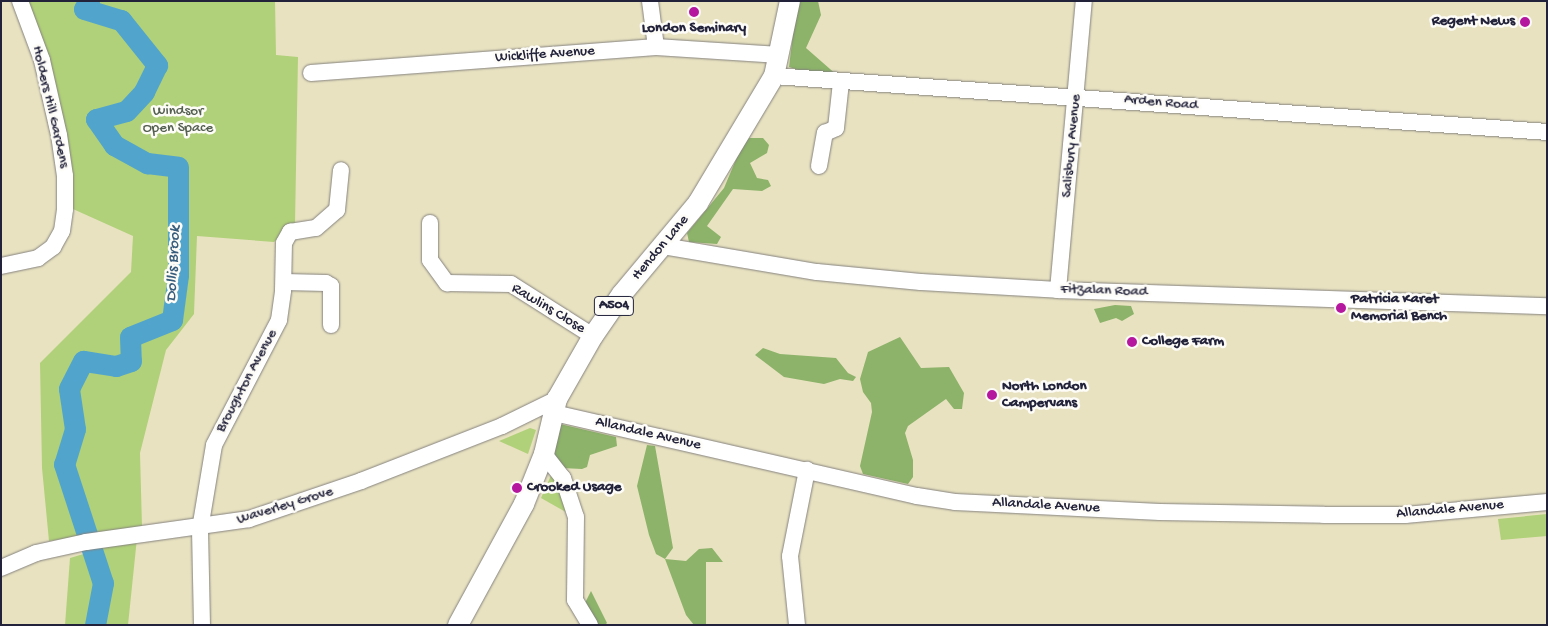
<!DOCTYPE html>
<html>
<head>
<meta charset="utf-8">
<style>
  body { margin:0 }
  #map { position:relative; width:1548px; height:626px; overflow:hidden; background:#e8e2c1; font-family:"Gochi Hand",sans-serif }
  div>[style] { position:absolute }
  .green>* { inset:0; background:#b0d179 }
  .forest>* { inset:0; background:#8cb369 }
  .river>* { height:21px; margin:-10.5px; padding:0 10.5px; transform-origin:10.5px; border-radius:10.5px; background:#51a5cd }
  .roads { filter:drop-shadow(0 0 1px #85827e) drop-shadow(0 0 1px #85827e) }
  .minor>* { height:16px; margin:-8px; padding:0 8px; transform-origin:8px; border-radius:8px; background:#fff }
  .major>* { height:20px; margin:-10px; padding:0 10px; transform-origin:10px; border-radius:10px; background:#fff }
  .dots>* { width:14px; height:14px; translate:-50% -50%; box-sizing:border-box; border:2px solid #fdfcf7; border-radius:50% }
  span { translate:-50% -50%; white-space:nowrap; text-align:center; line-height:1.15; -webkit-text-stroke:5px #fdfcf7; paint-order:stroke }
  .shield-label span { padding:1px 4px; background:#fdfcf7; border:1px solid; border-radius:4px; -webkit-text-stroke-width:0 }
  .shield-label { font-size:14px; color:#22223b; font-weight:700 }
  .poi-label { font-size:15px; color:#22223b; font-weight:700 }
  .right { translate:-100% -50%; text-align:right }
  .left { translate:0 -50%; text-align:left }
  .street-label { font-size:15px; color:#22223b }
  .park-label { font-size:15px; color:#545f51 }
  .water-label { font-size:16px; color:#375d7d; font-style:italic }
  .frame { position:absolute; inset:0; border:2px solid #22223b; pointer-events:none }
</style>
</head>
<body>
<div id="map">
  <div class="green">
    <div style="clip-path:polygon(24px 1px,275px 1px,276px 55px,298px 57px,295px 224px,274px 242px,197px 236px,194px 314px,166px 350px,140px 453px,142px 527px,49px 541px,42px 468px,40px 363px,131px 272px,133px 236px,73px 209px,54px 78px)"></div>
    <div style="clip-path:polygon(530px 428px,536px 430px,528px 454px,499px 441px)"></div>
    <div style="clip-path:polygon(553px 471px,571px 515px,541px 498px)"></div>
    <div style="clip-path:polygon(1547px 514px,1547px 536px,1501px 540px,1498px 519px)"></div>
    <div style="clip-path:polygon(137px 538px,128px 625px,65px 625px,70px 558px)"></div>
  </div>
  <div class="forest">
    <div style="clip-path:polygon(797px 1px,818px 1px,821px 15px,806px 48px,838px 76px,811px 74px,789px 67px)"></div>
    <div style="clip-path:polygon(749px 138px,763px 138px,769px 145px,767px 153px,750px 163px,757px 178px,768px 180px,771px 186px,762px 191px,733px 189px,707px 226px,721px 237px,717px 244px,689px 242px,687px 233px,724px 188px,740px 150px)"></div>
    <div style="clip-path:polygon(1115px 305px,1131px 306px,1134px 314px,1122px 321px,1116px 318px,1100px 323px,1094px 309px)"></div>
    <div style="clip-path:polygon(900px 337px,921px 368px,949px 367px,964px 393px,962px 409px,954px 409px,946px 399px,908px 426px,905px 433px,913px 460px,913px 477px,908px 484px,863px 474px,860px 466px,872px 412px,871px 403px,863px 392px,860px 379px,868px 352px)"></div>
    <div style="clip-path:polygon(763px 348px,780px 354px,836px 358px,848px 373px,856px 377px,853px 381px,840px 379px,824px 384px,784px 377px,755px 355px)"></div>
    <div style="clip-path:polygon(560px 424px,616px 437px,617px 446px,590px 455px,587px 467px,582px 469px,562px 468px,552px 457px)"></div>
    <div style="clip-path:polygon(647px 445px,655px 446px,673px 548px,665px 559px,686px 561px,699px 549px,712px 548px,723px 562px,706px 562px,706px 625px,694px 625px,686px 615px,665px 559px,656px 554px,649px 535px,637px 486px)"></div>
    <div style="clip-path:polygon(591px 591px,607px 623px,605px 625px,596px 625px,584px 605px)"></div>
  </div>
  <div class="river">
    <div style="left:89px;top:1px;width:9px;rotate:122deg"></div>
    <div style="left:84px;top:9px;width:39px;rotate:17deg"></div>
    <div style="left:121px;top:20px;width:58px;rotate:51.3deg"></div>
    <div style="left:157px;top:65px;width:30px;rotate:116deg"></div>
    <div style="left:144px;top:92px;width:26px;rotate:133deg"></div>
    <div style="left:126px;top:111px;width:31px;rotate:165deg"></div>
    <div style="left:96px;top:119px;width:32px;rotate:55deg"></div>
    <div style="left:114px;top:145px;width:38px;rotate:29deg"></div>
    <div style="left:147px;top:163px;width:31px;rotate:7deg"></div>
    <div style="left:178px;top:167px;width:108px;rotate:90deg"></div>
    <div style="left:178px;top:275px;width:45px;rotate:97.6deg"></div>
    <div style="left:172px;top:320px;width:45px;rotate:158deg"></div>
    <div style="left:130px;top:337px;width:24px;rotate:88deg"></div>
    <div style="left:131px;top:361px;width:16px;rotate:162deg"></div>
    <div style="left:116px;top:366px;width:33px;rotate:-171deg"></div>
    <div style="left:83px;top:361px;width:31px;rotate:117deg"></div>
    <div style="left:69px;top:389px;width:40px;rotate:81.5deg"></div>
    <div style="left:75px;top:429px;width:37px;rotate:107deg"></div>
    <div style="left:64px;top:464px;width:125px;rotate:71.9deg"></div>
    <div style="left:103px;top:583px;width:43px;rotate:100.8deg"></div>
  </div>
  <div class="roads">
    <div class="minor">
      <div style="left:650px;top:1px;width:46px;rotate:82.6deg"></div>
      <div style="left:311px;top:73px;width:346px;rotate:-4.3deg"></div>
      <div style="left:656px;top:47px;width:124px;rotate:3.7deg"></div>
      <div style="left:774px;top:76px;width:775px;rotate:4.14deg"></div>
      <div style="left:819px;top:166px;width:34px;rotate:-80deg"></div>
      <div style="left:825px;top:133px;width:12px;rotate:-24deg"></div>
      <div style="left:836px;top:128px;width:46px;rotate:-83.8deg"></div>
      <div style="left:430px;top:223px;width:37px;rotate:90deg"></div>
      <div style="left:430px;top:260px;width:29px;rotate:54deg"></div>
      <div style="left:447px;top:283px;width:64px;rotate:0.9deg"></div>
      <div style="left:511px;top:284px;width:97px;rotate:32.4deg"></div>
      <div style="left:663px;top:246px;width:156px;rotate:9.6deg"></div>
      <div style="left:817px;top:272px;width:104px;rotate:5.5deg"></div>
      <div style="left:921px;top:282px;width:137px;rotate:3.3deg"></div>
      <div style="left:1058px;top:290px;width:489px;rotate:1.9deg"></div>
      <div style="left:1px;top:266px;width:38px;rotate:-12deg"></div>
      <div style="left:38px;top:258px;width:19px;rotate:-36deg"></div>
      <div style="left:53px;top:247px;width:18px;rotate:-61deg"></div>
      <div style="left:62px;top:231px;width:22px;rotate:-82deg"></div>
      <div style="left:65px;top:209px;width:33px;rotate:-90deg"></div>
      <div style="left:65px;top:176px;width:41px;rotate:-98.3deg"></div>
      <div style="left:59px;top:135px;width:77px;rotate:-102.8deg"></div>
      <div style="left:42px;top:60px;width:63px;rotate:-110.4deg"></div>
      <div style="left:284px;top:282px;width:42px;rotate:1.4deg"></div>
      <div style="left:326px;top:283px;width:6px;rotate:31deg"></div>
      <div style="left:331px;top:286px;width:39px;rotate:90deg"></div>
      <div style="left:1058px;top:290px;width:290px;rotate:-84.9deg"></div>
      <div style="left:554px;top:413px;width:372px;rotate:12.9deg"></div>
      <div style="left:917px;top:496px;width:38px;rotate:9deg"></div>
      <div style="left:955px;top:502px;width:205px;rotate:2.8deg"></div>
      <div style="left:1160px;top:512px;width:164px;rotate:1deg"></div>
      <div style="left:1324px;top:515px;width:81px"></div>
      <div style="left:1405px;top:515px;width:143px;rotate:-5.2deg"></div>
      <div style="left:544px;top:454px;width:31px;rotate:52deg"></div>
      <div style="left:563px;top:478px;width:41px;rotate:71.6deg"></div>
      <div style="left:576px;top:517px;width:83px;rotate:90.7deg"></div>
      <div style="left:575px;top:600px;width:29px;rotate:59deg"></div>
      <div style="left:1px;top:568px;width:38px;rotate:-23deg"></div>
      <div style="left:36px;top:553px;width:51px;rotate:-12.4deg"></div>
      <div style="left:86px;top:542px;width:165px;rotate:-8deg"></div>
      <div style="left:249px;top:519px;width:118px;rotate:-18.7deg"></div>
      <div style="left:361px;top:481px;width:151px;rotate:-21.3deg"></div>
      <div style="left:502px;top:426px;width:61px;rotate:-26.1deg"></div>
      <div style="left:202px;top:625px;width:96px;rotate:-91.2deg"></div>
      <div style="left:200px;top:529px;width:85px;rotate:-80.5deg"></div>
      <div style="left:214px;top:445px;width:141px;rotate:-62.5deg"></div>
      <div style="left:279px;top:320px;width:30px;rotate:-82deg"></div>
      <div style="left:283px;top:290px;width:47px;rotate:-88.8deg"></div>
      <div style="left:284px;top:243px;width:13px;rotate:-61deg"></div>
      <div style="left:290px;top:232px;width:26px;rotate:-9deg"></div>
      <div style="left:316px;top:228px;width:28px;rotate:-41deg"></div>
      <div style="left:337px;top:210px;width:40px;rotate:-84.3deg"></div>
      <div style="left:797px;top:625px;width:69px;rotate:-95.8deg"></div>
      <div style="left:790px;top:556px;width:88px;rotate:-78.8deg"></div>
    </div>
    <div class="major">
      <div style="left:458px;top:625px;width:138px;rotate:-61.4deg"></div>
      <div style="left:524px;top:504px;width:54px;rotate:-68.2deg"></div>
      <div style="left:544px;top:454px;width:57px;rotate:-76.7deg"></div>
      <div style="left:557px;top:399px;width:73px;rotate:-60.3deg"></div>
      <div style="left:593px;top:336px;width:51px;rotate:-55.4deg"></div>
      <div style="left:622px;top:294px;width:119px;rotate:-50.1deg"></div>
      <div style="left:698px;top:203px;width:148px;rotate:-59.1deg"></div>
      <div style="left:774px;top:76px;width:77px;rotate:-78deg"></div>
    </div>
  </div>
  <div class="dots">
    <div style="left:694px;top:12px;background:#b5179e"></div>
    <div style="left:1525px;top:22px;background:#b5179e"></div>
    <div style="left:1341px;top:308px;background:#b5179e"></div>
    <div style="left:1132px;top:342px;background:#b5179e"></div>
    <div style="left:992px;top:395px;background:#b5179e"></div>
    <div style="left:517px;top:488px;background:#b5179e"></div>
  </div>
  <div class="shield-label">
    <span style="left:614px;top:306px">A504</span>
  </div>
  <div class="poi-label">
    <span class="right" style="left:1515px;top:22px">Regent News</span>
    <span style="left:694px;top:29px">London Seminary</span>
    <span class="left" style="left:1351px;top:308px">Patricia Karet<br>Memorial Bench</span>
    <span class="left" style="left:1142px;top:342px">College Farm</span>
    <span class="left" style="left:1002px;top:395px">North London<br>Campervans</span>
    <span class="left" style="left:527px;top:488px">Crooked Usage</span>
  </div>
  <div class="street-label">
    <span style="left:545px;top:55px;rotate:-4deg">Wickliffe Avenue</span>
    <span style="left:1161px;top:103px;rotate:5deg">Arden Road</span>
    <span style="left:50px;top:107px;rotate:77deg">Holders Hill Gardens</span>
    <span style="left:1072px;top:146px;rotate:-85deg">Salisbury Avenue</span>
    <span style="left:661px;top:248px;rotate:-50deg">Hendon Lane</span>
    <span style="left:1104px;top:291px;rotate:2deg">Fitzalan Road</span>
    <span style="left:548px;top:309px;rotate:31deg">Rawlins Close</span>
    <span style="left:247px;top:381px;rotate:-62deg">Broughton Avenue</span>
    <span style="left:648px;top:434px;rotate:13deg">Allandale Avenue</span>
    <span style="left:285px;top:506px;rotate:-17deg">Waverley Grove</span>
    <span style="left:1046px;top:506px;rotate:3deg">Allandale Avenue</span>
    <span style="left:1450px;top:510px;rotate:-5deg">Allandale Avenue</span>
  </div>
  <div class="park-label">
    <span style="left:178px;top:120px">Windsor<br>Open Space</span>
  </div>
  <div class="water-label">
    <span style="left:175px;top:264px;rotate:-87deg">Dollis Brook</span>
  </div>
  <div class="frame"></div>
</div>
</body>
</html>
